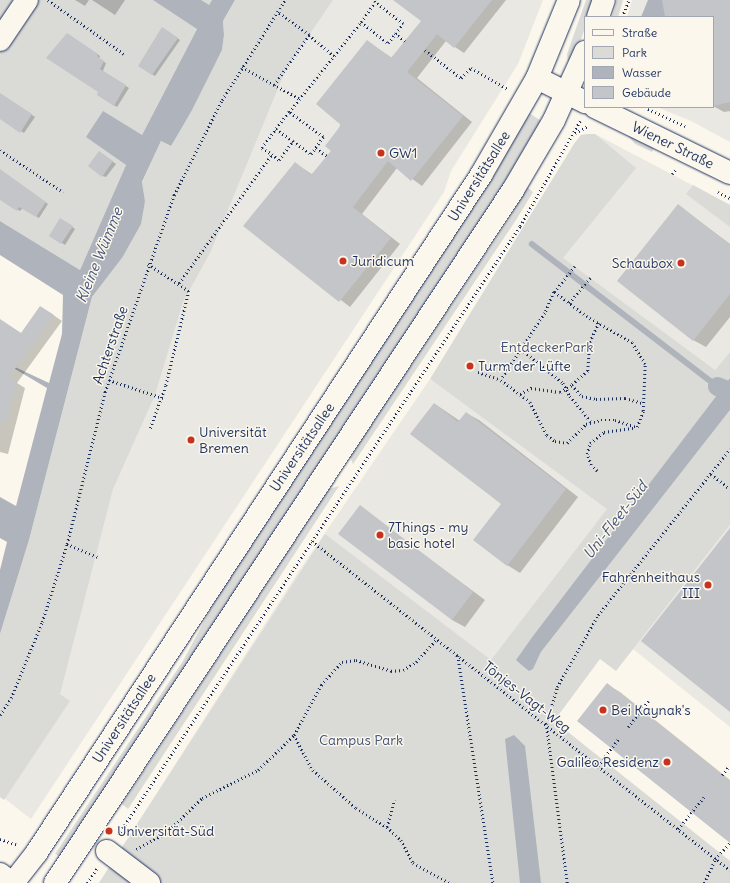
<!DOCTYPE html>
<html>
<head>
<meta charset="utf-8">
<style>
  body { margin:0 }
  #map { position:relative; width:730px; height:883px; overflow:hidden; background:#fbf7ec; font-family:Delius,sans-serif }
  div>[style] { position:absolute }
  .built>* { inset:0; background:#eae8e2 }
  .green>* { inset:0; background:#dadad7 }
  .water>* { inset:0; background:#afb3bb }
  .shadow>* { inset:0; background:#0003 }
  .stream>* { height:5.5px; margin:-2.75px; padding:0 2.75px; transform-origin:2.75px; border-radius:2.75px; background:#afb3bb }
  .canal>* { height:19px; margin:-9.5px; padding:0 9.5px; transform-origin:9.5px; border-radius:9.5px; background:#afb3bb }
  .building>* { inset:0; background:#c3c5c9 }
  .path>* { height:2.5px; margin-top:-1.25px; transform-origin:0; background:repeating-linear-gradient(90deg,#1b2f5e 0 1px,transparent 0 4px) }
  .roads { filter:drop-shadow(0 0 1px #1b2f5e) drop-shadow(0 0 1px #1b2f5e) }
  .minor>* { height:22px; margin:-11px; padding:0 11px; transform-origin:11px; border-radius:11px; background:#fbf7ec }
  .major>* { height:22px; margin:-11px; padding:0 11px; transform-origin:11px; border-radius:11px; background:#fbf7ec }
  .path-bridge>* { height:2.5px; margin-top:-1.25px; transform-origin:0; background:repeating-linear-gradient(90deg,#1b2f5e 0 1px,transparent 0 4px) }
  .dots>* { width:11px; height:11px; translate:-50% -50%; box-sizing:border-box; border:2px solid #fbf7ec; border-radius:50% }
  span { translate:-50% -50%; white-space:nowrap; text-align:center; line-height:1.15; -webkit-text-stroke:3px #fbf7ec; paint-order:stroke }
  .street-label { font-size:14px; color:#1b2f5e }
  .poi-label { font-size:14px; color:#1b2f5e }
  .left { translate:0 -50%; text-align:left }
  .right { translate:-100% -50%; text-align:right }
  .park-label { font-size:14px; color:#415176 }
  .water-label { font-size:15px; color:#47577a; font-style:italic }
  .legend { position:absolute; left:584px; top:16px; width:130px; height:92px; box-sizing:border-box; background:#fbf7ec; border:1px solid #a1a7b3; margin:0; padding:5px 7px; list-style:none; font-size:12px; color:#1b2f5e }
  .legend li { display:flex; align-items:center; gap:8px; height:20px }
  .legend b { width:20px; border:1px solid #a1a7b3 }
</style>
</head>
<body>
<div id="map">
  <div class="built">
    <div style="clip-path:polygon(294px 0,543px 0,518px 64px,451px 171px,444px 192px,31px 819px,0 795px,0 732px)"></div>
    <div style="clip-path:polygon(632px 0,730px 0,730px 142px,691px 121px,657px 107px,713px 107px,713px 17px,627px 17px)"></div>
    <div style="clip-path:polygon(588px 134px,595px 134px,730px 205px,730px 352px,715px 370px,727px 381px,630px 508px,520px 235px,574px 144px,581px 135px)"></div>
    <div style="clip-path:polygon(430px 379px,608px 508px,523px 619px,554px 721px,730px 861px,730px 883px,99px 883px,299px 571px)"></div>
    <div style="clip-path:polygon(730px 525px,730px 727px,633px 649px)"></div>
  </div>
  <div class="green">
    <div style="clip-path:polygon(0 0,212px 0,142px 135px,86px 136px,126px 165px,80px 270px,0 221px)"></div>
    <div style="clip-path:polygon(235px 0,333px 0,286px 69px,210px 253px,183px 302px,155px 395px,113px 489px,60px 694px,70px 701px,4px 800px,0 797px,0 634px,29px 540px,92px 297px,122px 258px,145px 201px,142px 183px,161px 141px,171px 146px,222px 50px,224px 35px,223px 21px)"></div>
    <div style="clip-path:polygon(586px 0,595px 0,589px 17px,585px 17px,585px 28px,574px 59px,568px 63px,567px 54px)"></div>
    <div style="clip-path:polygon(617px 0,623px 0,618px 17px,612px 17px)"></div>
    <div style="clip-path:polygon(529px 113px,543px 122px,508px 184px,63px 858px,55px 854px,183px 661px,225px 582px)"></div>
    <div style="clip-path:polygon(624px 131px,655px 145px,652px 152px,635px 144px)"></div>
    <div style="clip-path:polygon(588px 134px,595px 134px,636px 168px,563px 258px,715px 370px,730px 352px,730px 378px,516px 660px,529px 670px,533px 669px,541px 652px,730px 410px,730px 525px,616px 671px,600px 659px,554px 721px,730px 861px,730px 883px,99px 883px,325px 534px,491px 660px,607px 509px,430px 379px,574px 144px,581px 135px)"></div>
    <div style="clip-path:polygon(693px 185px,730px 205px,730px 227px,686px 194px)"></div>
    <div style="clip-path:polygon(527px 187px,533px 192px,516px 220px,353px 464px,350px 457px,510px 217px)"></div>
    <div style="clip-path:polygon(339px 486px,128px 809px,122px 804px,329px 489px)"></div>
  </div>
  <div class="water">
    <div style="clip-path:polygon(153px 0,201px 0,209px 5px,212px 0,235px 0,223px 21px,224px 35px,222px 50px,192px 110px,171px 146px,161px 141px,142px 182px,145px 201px,141px 224px,122px 258px,92px 297px,29px 540px,0 634px,0 570px,7px 542px,0 538px,0 497px,16px 506px,47px 388px,0 360px,49px 383px,62px 334px,63px 295px,0 255px,0 221px,80px 270px,126px 165px,86px 137px,103px 111px,142px 135px,197px 29px)"></div>
    <div style="clip-path:polygon(648px 0,671px 0,670px 17px,641px 17px)"></div>
    <div style="clip-path:polygon(730px 378px,730px 410px,541px 652px,533px 669px,529px 671px,524px 667px,516px 660px,533px 636px)"></div>
    <div style="clip-path:polygon(514px 735px,525px 746px,541px 883px,520px 883px,505px 739px)"></div>
  </div>
  <div class="shadow">
    <div style="clip-path:polygon(75px 0,89px 0,85px 6px)"></div>
    <div style="clip-path:polygon(92px 0,125px 0,115px 15px)"></div>
    <div style="clip-path:polygon(395px 0,506px 0,464px 53px,446px 41px,417px 78px,472px 122px,422px 186px,397px 168px,362px 214px,400px 244px,350px 307px,245px 226px,295px 163px,313px 175px,332px 151px,367px 41px,392px 58px,422px 21px)"></div>
    <div style="clip-path:polygon(664px 0,730px 0,730px 111px,724px 112px,713px 106px,713px 17px,666px 17px)"></div>
    <div style="clip-path:polygon(166px 30px,180px 40px,155px 76px,139px 66px)"></div>
    <div style="clip-path:polygon(70px 36px,100px 56px,99px 59px,106px 63px,103px 71px,129px 88px,117px 107px,98px 95px,100px 92px)"></div>
    <div style="clip-path:polygon(0 94px,35px 117px,24px 133px,7px 122px,0 113px)"></div>
    <div style="clip-path:polygon(102px 154px,116px 164px,106px 177px,103px 176px)"></div>
    <div style="clip-path:polygon(0 170px,48px 204px,39px 218px,23px 208px,20px 211px,0 199px)"></div>
    <div style="clip-path:polygon(678px 205px,730px 244px,730px 317px,706px 347px,693px 340px)"></div>
    <div style="clip-path:polygon(61px 219px,75px 229px,65px 245px,50px 235px)"></div>
    <div style="clip-path:polygon(49px 312px,62px 321px,17px 383px,25px 388px,8px 454px,0 452px,0 320px,22px 334px)"></div>
    <div style="clip-path:polygon(435px 404px,460px 421px,466px 413px,479px 420px,578px 497px,520px 573px,507px 565px,502px 504px)"></div>
    <div style="clip-path:polygon(360px 507px,485px 600px,465px 627px,452px 620px)"></div>
    <div style="clip-path:polygon(608px 685px,620px 692px,730px 780px,730px 842px)"></div>
  </div>
  <div class="stream">
    <div style="left:532px;top:244px;width:233px;rotate:37.5deg"></div>
  </div>
  <div class="canal">
    <div style="left:717px;top:386px;width:13px;rotate:23deg"></div>
  </div>
  <div class="building">
    <div style="clip-path:polygon(393px 0,492px 0,454px 48px,437px 34px,407px 72px,463px 116px,411px 181px,388px 161px,353px 207px,391px 238px,339px 302px,243px 226px,295px 162px,311px 175px,331px 151px,325px 146px,341px 125px,316px 104px,367px 40px,391px 58px,421px 21px)"></div>
    <div style="clip-path:polygon(662px 0,730px 0,730px 102px,713px 106px,713px 17px,665px 17px)"></div>
    <div style="clip-path:polygon(162px 27px,178px 38px,152px 75px,138px 66px)"></div>
    <div style="clip-path:polygon(67px 33px,98px 54px,97px 56px,104px 61px,100px 69px,126px 85px,114px 106px,97px 95px,98px 92px,46px 58px)"></div>
    <div style="clip-path:polygon(0 93px,32px 114px,20px 133px,0 119px)"></div>
    <div style="clip-path:polygon(99px 151px,113px 161px,102px 177px,88px 166px)"></div>
    <div style="clip-path:polygon(0 169px,46px 202px,36px 217px,19px 207px,17px 211px,0 200px)"></div>
    <div style="clip-path:polygon(678px 204px,730px 245px,730px 294px,693px 341px,617px 281px)"></div>
    <div style="clip-path:polygon(60px 218px,73px 226px,61px 244px,49px 236px)"></div>
    <div style="clip-path:polygon(40px 306px,54px 315px,9px 377px,17px 382px,6px 422px,0 421px,0 319px,21px 333px)"></div>
    <div style="clip-path:polygon(434px 403px,458px 422px,466px 412px,566px 489px,507px 566px,473px 540px,501px 504px,410px 434px)"></div>
    <div style="clip-path:polygon(360px 505px,473px 592px,452px 620px,338px 534px)"></div>
    <div style="clip-path:polygon(730px 528px,730px 712px,641px 641px)"></div>
    <div style="clip-path:polygon(607px 683px,730px 782px,730px 843px,577px 721px)"></div>
  </div>
  <div class="path">
    <div style="left:48px;top:0;width:93px;rotate:35.4deg"></div>
    <div style="left:622px;top:17px;width:18px;rotate:-68deg"></div>
    <div style="left:361px;top:22px;width:34px;rotate:38deg"></div>
    <div style="left:388px;top:43px;width:24px;rotate:-52deg"></div>
    <div style="left:403px;top:24px;width:36px;rotate:-142deg"></div>
    <div style="left:395px;top:33px;width:13px;rotate:39deg"></div>
    <div style="left:309px;top:35px;width:33px;rotate:40deg"></div>
    <div style="left:425px;top:50px;width:46px;rotate:37.9deg"></div>
    <div style="left:461px;top:78px;width:14px;rotate:-45deg"></div>
    <div style="left:471px;top:68px;width:43px;rotate:29.6deg"></div>
    <div style="left:242px;top:67px;width:66px;rotate:28.9deg"></div>
    <div style="left:274px;top:85px;width:61px;rotate:-55deg"></div>
    <div style="left:309px;top:35px;width:39px;rotate:-144deg"></div>
    <div style="left:648px;top:109px;width:41px;rotate:24.7deg"></div>
    <div style="left:289px;top:112px;width:115px;rotate:-51.3deg"></div>
    <div style="left:361px;top:22px;width:24px;rotate:-55deg"></div>
    <div style="left:375px;top:2px;width:2px;rotate:-117deg"></div>
    <div style="left:276px;top:129px;width:21px;rotate:35deg"></div>
    <div style="left:575px;top:133px;width:15px;rotate:-28deg"></div>
    <div style="left:316px;top:148px;width:14px;rotate:36deg"></div>
    <div style="left:0;top:150px;width:76px;rotate:33.7deg"></div>
    <div style="left:672px;top:174px;width:5px;rotate:-53deg"></div>
    <div style="left:718px;top:192px;width:13px;rotate:27deg"></div>
    <div style="left:148px;top:264px;width:49px;rotate:33.4deg"></div>
    <div style="left:189px;top:291px;width:98px;rotate:103.6deg"></div>
    <div style="left:166px;top:386px;width:47px;rotate:110deg"></div>
    <div style="left:179px;top:283px;width:159px;rotate:-54.2deg"></div>
    <div style="left:272px;top:154px;width:9px;rotate:41deg"></div>
    <div style="left:279px;top:160px;width:24px;rotate:-54deg"></div>
    <div style="left:293px;top:141px;width:22px;rotate:36deg"></div>
    <div style="left:311px;top:154px;width:21px;rotate:-55deg"></div>
    <div style="left:323px;top:137px;width:42px;rotate:-143.7deg"></div>
    <div style="left:289px;top:112px;width:45px;rotate:126.9deg"></div>
    <div style="left:262px;top:148px;width:12px;rotate:31deg"></div>
    <div style="left:554px;top:292px;width:23px;rotate:113deg"></div>
    <div style="left:545px;top:313px;width:80px;rotate:123.3deg"></div>
    <div style="left:501px;top:380px;width:36px;rotate:37deg"></div>
    <div style="left:530px;top:402px;width:37px;rotate:63deg"></div>
    <div style="left:547px;top:435px;width:10px;rotate:37deg"></div>
    <div style="left:555px;top:441px;width:12px;rotate:9deg"></div>
    <div style="left:567px;top:443px;width:27px;rotate:-45deg"></div>
    <div style="left:586px;top:424px;width:16px;rotate:-15deg"></div>
    <div style="left:601px;top:420px;width:14px"></div>
    <div style="left:615px;top:420px;width:23px;rotate:18deg"></div>
    <div style="left:637px;top:427px;width:17px;rotate:-69deg"></div>
    <div style="left:643px;top:411px;width:47px;rotate:-87.6deg"></div>
    <div style="left:645px;top:364px;width:25px;rotate:-122deg"></div>
    <div style="left:632px;top:343px;width:52px;rotate:-150deg"></div>
    <div style="left:587px;top:317px;width:41px;rotate:-142.9deg"></div>
    <div style="left:554px;top:292px;width:33px;rotate:-51deg"></div>
    <div style="left:569px;top:303px;width:33px;rotate:-50deg"></div>
    <div style="left:599px;top:323px;width:21px;rotate:115deg"></div>
    <div style="left:590px;top:342px;width:29px;rotate:94deg"></div>
    <div style="left:588px;top:371px;width:21px;rotate:139deg"></div>
    <div style="left:572px;top:385px;width:15px;rotate:48deg"></div>
    <div style="left:582px;top:396px;width:14px;rotate:12deg"></div>
    <div style="left:596px;top:399px;width:29px;rotate:-2deg"></div>
    <div style="left:625px;top:398px;width:19px;rotate:16deg"></div>
    <div style="left:521px;top:349px;width:54px;rotate:39deg"></div>
    <div style="left:563px;top:383px;width:15px;rotate:62deg"></div>
    <div style="left:570px;top:396px;width:33px;rotate:51deg"></div>
    <div style="left:478px;top:372px;width:24px;rotate:19deg"></div>
    <div style="left:109px;top:380px;width:57px;rotate:18.4deg"></div>
    <div style="left:520px;top:394px;width:13px;rotate:-29deg"></div>
    <div style="left:531px;top:388px;width:29px;rotate:8deg"></div>
    <div style="left:597px;top:471px;width:8px;rotate:-135deg"></div>
    <div style="left:591px;top:465px;width:12px;rotate:-110deg"></div>
    <div style="left:587px;top:454px;width:11px;rotate:-75deg"></div>
    <div style="left:590px;top:443px;width:18px;rotate:-38deg"></div>
    <div style="left:604px;top:432px;width:30px;rotate:-8deg"></div>
    <div style="left:711px;top:474px;width:24px;rotate:38deg"></div>
    <div style="left:312px;top:541px;width:532px;rotate:38.21deg"></div>
    <div style="left:67px;top:544px;width:33px;rotate:23deg"></div>
    <div style="left:458px;top:656px;width:230px;rotate:81.2deg"></div>
    <div style="left:0;top:715px;width:20px;rotate:-57deg"></div>
    <div style="left:11px;top:698px;width:82px;rotate:-67.8deg"></div>
    <div style="left:42px;top:622px;width:82px;rotate:-72.2deg"></div>
    <div style="left:67px;top:544px;width:157px;rotate:-76deg"></div>
    <div style="left:105px;top:392px;width:209px;rotate:-70.7deg"></div>
    <div style="left:174px;top:195px;width:106px;rotate:-63.2deg"></div>
    <div style="left:222px;top:100px;width:118px;rotate:-57.8deg"></div>
    <div style="left:628px;top:727px;width:33px;rotate:-52deg"></div>
    <div style="left:294px;top:735px;width:40px;rotate:62deg"></div>
    <div style="left:313px;top:770px;width:57px;rotate:41.5deg"></div>
    <div style="left:356px;top:808px;width:36px;rotate:32deg"></div>
    <div style="left:387px;top:827px;width:19px;rotate:43deg"></div>
    <div style="left:401px;top:840px;width:26px;rotate:62deg"></div>
    <div style="left:413px;top:863px;width:42px;rotate:28.4deg"></div>
    <div style="left:598px;top:766px;width:34px;rotate:-53deg"></div>
    <div style="left:722px;top:775px;width:11px;rotate:-52deg"></div>
    <div style="left:387px;top:827px;width:28px;rotate:-75deg"></div>
    <div style="left:678px;top:829px;width:41px;rotate:-50.9deg"></div>
    <div style="left:118px;top:835px;width:730px;rotate:-56.57deg"></div>
    <div style="left:520px;top:226px;width:121px;rotate:-60.3deg"></div>
    <div style="left:0;top:839px;width:18px;rotate:19deg"></div>
    <div style="left:136px;top:849px;width:34px;rotate:-28deg"></div>
    <div style="left:166px;top:833px;width:50px;rotate:-44.2deg"></div>
    <div style="left:202px;top:798px;width:63px;rotate:-26.6deg"></div>
    <div style="left:258px;top:770px;width:50px;rotate:-44.2deg"></div>
    <div style="left:294px;top:735px;width:57px;rotate:-61.6deg"></div>
    <div style="left:321px;top:685px;width:31px;rotate:-48deg"></div>
    <div style="left:342px;top:662px;width:14px;rotate:-8deg"></div>
    <div style="left:356px;top:660px;width:37px;rotate:17deg"></div>
    <div style="left:391px;top:671px;width:12px;rotate:-5deg"></div>
    <div style="left:403px;top:670px;width:15px;rotate:-32deg"></div>
    <div style="left:416px;top:662px;width:31px;rotate:-48deg"></div>
    <div style="left:87px;top:883px;width:18px;rotate:-56deg"></div>
    <div style="left:567px;top:883px;width:160px;rotate:-97.5deg"></div>
    <div style="left:546px;top:724px;width:39px;rotate:-73deg"></div>
    <div style="left:557px;top:687px;width:83px;rotate:-60.3deg"></div>
    <div style="left:598px;top:615px;width:212px;rotate:-51.5deg"></div>
    <div style="left:704px;top:883px;width:26px;rotate:-65deg"></div>
    <div style="left:715px;top:859px;width:22px;rotate:-47deg"></div>
  </div>
  <div class="roads">
    <div class="minor">
      <div style="left:0;top:40px;width:48px;rotate:-56deg"></div>
      <div style="left:537px;top:78px;width:54px;rotate:26.6deg"></div>
      <div style="left:595px;top:107px;width:150px;rotate:26.1deg"></div>
      <div style="left:107px;top:851px;width:53px;rotate:37.3deg"></div>
      <div style="left:0;top:874px;width:15px;rotate:37deg"></div>
    </div>
    <div class="major">
      <div style="left:598px;top:17px;width:18px;rotate:-71deg"></div>
      <div style="left:13px;top:883px;width:39px;rotate:-52deg"></div>
      <div style="left:37px;top:852px;width:810px;rotate:-56.74deg"></div>
      <div style="left:481px;top:175px;width:112px;rotate:-60deg"></div>
      <div style="left:537px;top:78px;width:84px;rotate:-67.7deg"></div>
      <div style="left:55px;top:883px;width:831px;rotate:-56.54deg"></div>
      <div style="left:513px;top:190px;width:81px;rotate:-59.6deg"></div>
      <div style="left:554px;top:120px;width:75px;rotate:-65.5deg"></div>
    </div>
  </div>
  <div class="path-bridge">
    <div style="left:560px;top:392px;width:14px;rotate:-30deg"></div>
  </div>
  <div class="dots">
    <div style="left:381px;top:153px;background:#c8321e"></div>
    <div style="left:343px;top:261px;background:#c8321e"></div>
    <div style="left:681px;top:263px;background:#c8321e"></div>
    <div style="left:470px;top:366px;background:#c8321e"></div>
    <div style="left:191px;top:440px;background:#c8321e"></div>
    <div style="left:380px;top:535px;background:#c8321e"></div>
    <div style="left:708px;top:585px;background:#c8321e"></div>
    <div style="left:603px;top:710px;background:#c8321e"></div>
    <div style="left:667px;top:762px;background:#c8321e"></div>
    <div style="left:109px;top:831px;background:#c8321e"></div>
  </div>
  <div class="street-label">
    <span style="left:673px;top:145px;rotate:26deg">Wiener Straße</span>
    <span style="left:479px;top:176px;rotate:-58deg">Universitätsallee</span>
    <span style="left:110px;top:345px;rotate:-71deg">Achterstraße</span>
    <span style="left:302px;top:447px;rotate:-56deg">Universitätsallee</span>
    <span style="left:527px;top:697px;rotate:38deg">Tönjes-Vagt-Weg</span>
    <span style="left:124px;top:718px;rotate:-57deg">Universitätsallee</span>
  </div>
  <div class="poi-label">
    <span class="left" style="left:389px;top:153px">GW1</span>
    <span class="left" style="left:351px;top:261px">Juridicum</span>
    <span class="right" style="left:673px;top:263px">Schaubox</span>
    <span class="left" style="left:478px;top:366px">Turm der Lüfte</span>
    <span class="left" style="left:199px;top:440px">Universität<br>Bremen</span>
    <span class="left" style="left:388px;top:535px">7Things - my<br>basic hotel</span>
    <span class="right" style="left:700px;top:585px">Fahrenheithaus<br>III</span>
    <span class="left" style="left:611px;top:710px">Bei Kaynak's</span>
    <span class="right" style="left:659px;top:762px">Galileo Residenz</span>
    <span class="left" style="left:117px;top:831px">Universität-Süd</span>
  </div>
  <div class="park-label">
    <span style="left:547px;top:347px">EntdeckerPark</span>
    <span style="left:361px;top:740px">Campus Park</span>
  </div>
  <div class="water-label">
    <span style="left:99px;top:255px;rotate:-68deg">Kleine Wümme</span>
    <span style="left:615px;top:520px;rotate:-52deg">Uni-Fleet-Süd</span>
  </div>
  <ul class="legend">
  <li><b style="height:5px;background:#fbf7ec"></b>Straße</li>
  <li><b style="height:11px;background:#dadad7"></b>Park</li>
  <li><b style="height:11px;background:#afb3bb"></b>Wasser</li>
  <li><b style="height:11px;background:#c3c5c9"></b>Gebäude</li>
  </ul>
</div>
</body>
</html>
